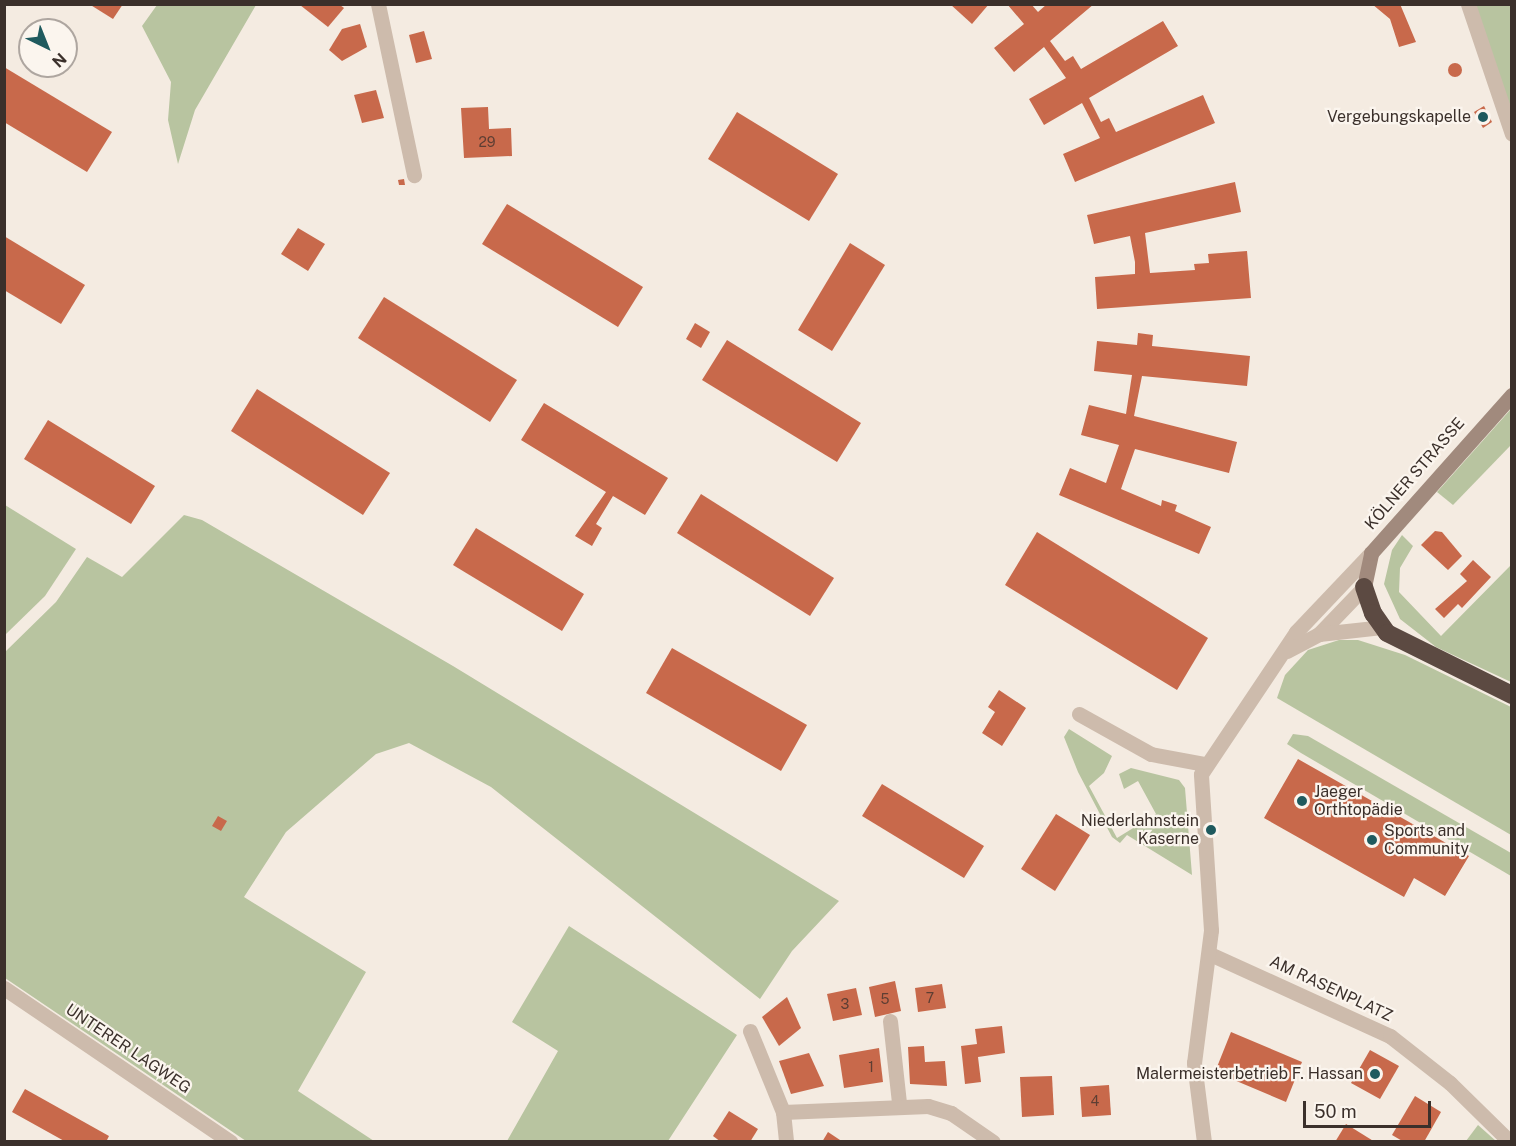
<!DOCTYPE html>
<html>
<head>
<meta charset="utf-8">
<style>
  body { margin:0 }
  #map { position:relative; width:1516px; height:1146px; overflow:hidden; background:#f4ebe1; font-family:"Public Sans",sans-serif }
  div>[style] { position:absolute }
  .green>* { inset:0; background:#b8c4a0 }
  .building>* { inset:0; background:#c8694b }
  .round { border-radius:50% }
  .street>* { height:15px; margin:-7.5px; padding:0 7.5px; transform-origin:7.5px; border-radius:7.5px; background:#cdbbac }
  .secondary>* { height:15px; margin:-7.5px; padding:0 7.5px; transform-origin:7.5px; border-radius:7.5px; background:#a18a7d }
  .highway>* { height:18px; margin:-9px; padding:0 9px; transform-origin:9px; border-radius:9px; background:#5c4a42 }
  .dots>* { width:16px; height:16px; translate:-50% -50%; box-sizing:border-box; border:3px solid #fbf5ee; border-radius:50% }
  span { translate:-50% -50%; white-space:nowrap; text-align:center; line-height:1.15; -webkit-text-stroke:4.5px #fbf5ee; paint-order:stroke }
  .number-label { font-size:14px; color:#5e3e33 }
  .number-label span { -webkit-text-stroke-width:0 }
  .poi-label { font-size:16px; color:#3b302b }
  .right { translate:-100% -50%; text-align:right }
  .left { translate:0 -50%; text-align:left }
  .street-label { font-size:16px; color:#3b302b }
  .frame { position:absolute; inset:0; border:6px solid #3b302b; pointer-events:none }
  .north { position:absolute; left:18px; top:18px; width:60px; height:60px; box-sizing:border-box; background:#fbf5ee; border:2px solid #aea6a0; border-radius:50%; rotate:137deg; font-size:16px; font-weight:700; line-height:24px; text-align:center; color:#3b302b }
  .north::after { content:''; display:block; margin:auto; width:21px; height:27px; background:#1f5a5e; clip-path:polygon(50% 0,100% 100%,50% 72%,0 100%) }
  .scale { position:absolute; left:1303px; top:1101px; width:128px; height:27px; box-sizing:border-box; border:3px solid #3b302b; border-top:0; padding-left:8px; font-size:18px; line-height:21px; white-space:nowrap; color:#3b302b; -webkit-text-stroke:4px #fbf5ee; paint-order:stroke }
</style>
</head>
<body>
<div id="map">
  <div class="green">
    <div style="clip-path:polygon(157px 5px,256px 5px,195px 110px,178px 164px,168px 120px,171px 82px,142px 26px)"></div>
    <div style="clip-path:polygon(1474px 5px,1511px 5px,1511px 122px)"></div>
    <div style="clip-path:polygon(1511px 409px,1511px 445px,1453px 505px,1437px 492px)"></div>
    <div style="clip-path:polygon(5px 505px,76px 549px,45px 596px,5px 635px)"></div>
    <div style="clip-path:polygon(184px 515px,202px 520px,453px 666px,839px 901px,792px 951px,760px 999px,491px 787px,409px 743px,376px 754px,286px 832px,244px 897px,366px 972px,298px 1091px,374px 1141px,246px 1141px,5px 978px,5px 652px,56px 602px,87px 557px,122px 577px)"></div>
    <div style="clip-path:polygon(1402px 535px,1413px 546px,1400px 568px,1399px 592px,1441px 636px,1511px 565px,1511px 682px,1436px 647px,1400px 619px,1384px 584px,1392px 550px)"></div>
    <div style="clip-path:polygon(1339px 640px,1358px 640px,1405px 655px,1511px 707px,1511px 835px,1277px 698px,1285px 675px,1308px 650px)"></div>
    <div style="clip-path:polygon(1069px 729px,1112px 756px,1104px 773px,1089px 786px,1117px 838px,1156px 814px,1138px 781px,1124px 789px,1119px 774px,1131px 768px,1179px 780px,1185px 788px,1192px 875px,1127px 835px,1120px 843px,1112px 837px,1078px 772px,1064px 737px)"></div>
    <div style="clip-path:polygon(1293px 734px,1308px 736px,1511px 853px,1511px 876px,1301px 753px,1287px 744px)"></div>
    <div style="clip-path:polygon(569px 926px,737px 1035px,668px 1141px,507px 1141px,558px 1051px,512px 1022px)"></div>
    <div style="clip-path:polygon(1478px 1125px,1496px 1141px,1466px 1141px)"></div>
  </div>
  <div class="building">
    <div style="clip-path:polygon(89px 4px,123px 4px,113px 19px)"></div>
    <div style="clip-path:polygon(950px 4px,989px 4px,972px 24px)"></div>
    <div style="clip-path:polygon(1007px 4px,1031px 4px,1038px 12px,1047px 4px,1094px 4px,1050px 41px,1065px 61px,1073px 56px,1081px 69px,1163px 21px,1178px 46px,1089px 98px,1101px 122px,1109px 118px,1116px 132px,1203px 95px,1215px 123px,1075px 182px,1063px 154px,1100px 138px,1082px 103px,1044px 125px,1029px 99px,1066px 78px,1044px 47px,1014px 72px,994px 48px,1024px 24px)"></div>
    <div style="clip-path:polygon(1372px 4px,1400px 4px,1416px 42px,1399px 47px,1390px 19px)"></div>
    <div style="clip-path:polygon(300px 5px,340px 5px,344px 8px,328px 27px)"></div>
    <div style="clip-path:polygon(360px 24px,367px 47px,342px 61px,329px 50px,342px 29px)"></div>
    <div style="clip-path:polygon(424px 31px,432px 59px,416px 63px,409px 35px)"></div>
    <div class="round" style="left:1448px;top:63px;width:14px;height:14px"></div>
    <div style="clip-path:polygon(4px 67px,112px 132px,87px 172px,4px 122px)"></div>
    <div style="clip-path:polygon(376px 90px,384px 118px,362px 123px,354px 95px)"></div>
    <div style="clip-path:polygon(1484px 106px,1492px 122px,1483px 128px,1474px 112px)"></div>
    <div style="clip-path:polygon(488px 107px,489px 129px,511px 128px,512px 156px,464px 158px,461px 108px)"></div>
    <div style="clip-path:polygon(737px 112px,838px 174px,809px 221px,708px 159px)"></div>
    <div style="clip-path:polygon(404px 179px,405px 185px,399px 185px,398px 180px)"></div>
    <div style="clip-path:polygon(1235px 182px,1241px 212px,1145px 233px,1150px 273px,1195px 270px,1194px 264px,1209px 263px,1208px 254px,1247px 251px,1251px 298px,1097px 309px,1095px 277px,1135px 274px,1135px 262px,1130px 236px,1094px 244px,1087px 215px)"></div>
    <div style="clip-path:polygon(507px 204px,643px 287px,618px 327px,482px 244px)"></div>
    <div style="clip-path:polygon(298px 228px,325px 244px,308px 271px,281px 254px)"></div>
    <div style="clip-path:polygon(4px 236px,85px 285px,61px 324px,4px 290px)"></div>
    <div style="clip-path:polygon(850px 243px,885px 265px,832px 351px,798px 330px)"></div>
    <div style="clip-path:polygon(384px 297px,517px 380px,490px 422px,358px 338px)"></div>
    <div style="clip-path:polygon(695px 323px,710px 332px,701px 348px,686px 339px)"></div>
    <div style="clip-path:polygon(1138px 333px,1153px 335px,1152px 346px,1250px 356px,1247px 386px,1142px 376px,1134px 416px,1237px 442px,1229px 473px,1135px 449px,1121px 489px,1161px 506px,1162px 500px,1177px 505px,1175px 511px,1211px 527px,1199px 554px,1059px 495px,1070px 468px,1106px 483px,1119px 445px,1081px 435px,1089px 405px,1126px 414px,1132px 375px,1094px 371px,1097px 341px,1137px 345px)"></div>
    <div style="clip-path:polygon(727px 340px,861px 423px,837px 462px,702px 380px)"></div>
    <div style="clip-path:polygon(257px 389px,390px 473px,363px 515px,231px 431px)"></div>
    <div style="clip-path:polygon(544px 403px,668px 478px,645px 515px,613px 496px,596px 524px,602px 528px,592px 546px,575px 536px,606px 492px,521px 440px)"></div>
    <div style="clip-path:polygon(48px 420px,155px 486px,131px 524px,24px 459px)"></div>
    <div style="clip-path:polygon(701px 494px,834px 578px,810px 616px,677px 533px)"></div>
    <div style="clip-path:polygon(476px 528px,584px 594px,562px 631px,453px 565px)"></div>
    <div style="clip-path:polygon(1435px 531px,1442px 532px,1462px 556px,1448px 570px,1421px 545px)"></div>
    <div style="clip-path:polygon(1037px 532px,1208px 638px,1177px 690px,1005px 585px)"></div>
    <div style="clip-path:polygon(1473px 560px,1491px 577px,1462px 608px,1458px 604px,1444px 618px,1435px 609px,1467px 581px,1460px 574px)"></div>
    <div style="clip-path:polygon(672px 648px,807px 725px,781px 771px,646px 693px)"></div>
    <div style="clip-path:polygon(999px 690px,1026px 708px,1002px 746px,982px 733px,995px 712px,988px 707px)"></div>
    <div style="clip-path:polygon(1298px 759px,1469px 856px,1445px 896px,1414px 878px,1404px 897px,1264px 818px)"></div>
    <div style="clip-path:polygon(882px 784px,984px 846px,964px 878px,862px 816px)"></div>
    <div style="clip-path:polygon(1056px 814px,1090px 835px,1055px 891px,1021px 869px)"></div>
    <div style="clip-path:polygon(218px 816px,227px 821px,221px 831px,212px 826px)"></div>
    <div style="clip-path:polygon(895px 981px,901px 1011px,875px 1017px,869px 987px)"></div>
    <div style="clip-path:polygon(942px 984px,946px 1008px,918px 1012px,915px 988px)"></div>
    <div style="clip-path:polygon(856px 988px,862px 1015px,833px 1021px,827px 994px)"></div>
    <div style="clip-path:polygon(787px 997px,801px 1028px,779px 1046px,762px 1017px)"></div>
    <div style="clip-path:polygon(1002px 1026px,1005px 1053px,978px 1057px,981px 1082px,965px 1084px,961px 1046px,977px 1044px,975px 1029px)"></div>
    <div style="clip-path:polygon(1231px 1032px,1302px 1062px,1286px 1102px,1215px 1072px)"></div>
    <div style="clip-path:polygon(924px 1046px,925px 1062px,945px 1061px,947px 1086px,910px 1084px,908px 1047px)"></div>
    <div style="clip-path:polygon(879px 1048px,883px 1082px,844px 1088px,839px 1055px)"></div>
    <div style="clip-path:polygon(1370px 1050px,1399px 1066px,1380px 1099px,1351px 1083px)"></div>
    <div style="clip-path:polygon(809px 1053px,824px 1086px,791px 1094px,779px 1061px)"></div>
    <div style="clip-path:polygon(1052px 1076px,1054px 1115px,1022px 1117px,1020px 1077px)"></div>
    <div style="clip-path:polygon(1109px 1085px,1111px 1115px,1082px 1117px,1080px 1087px)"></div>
    <div style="clip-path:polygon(25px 1089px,109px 1136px,106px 1142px,66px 1142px,12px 1112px)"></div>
    <div style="clip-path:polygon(1415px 1096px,1441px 1112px,1424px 1142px,1404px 1142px,1392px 1135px)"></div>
    <div style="clip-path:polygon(729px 1111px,758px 1129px,750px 1142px,721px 1142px,713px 1136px)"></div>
    <div style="clip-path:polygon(1346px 1124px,1375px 1142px,1335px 1142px)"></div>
    <div style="clip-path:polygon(828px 1132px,843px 1142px,822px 1142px)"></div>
  </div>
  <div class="street">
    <div style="left:378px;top:4px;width:175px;rotate:78.1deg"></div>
    <div style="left:1468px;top:4px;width:137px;rotate:71.3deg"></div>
    <div style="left:1319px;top:634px;width:65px;rotate:-46.2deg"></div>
    <div style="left:1287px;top:651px;width:36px;rotate:-28deg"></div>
    <div style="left:1319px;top:634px;width:63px;rotate:-6.3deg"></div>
    <div style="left:1079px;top:714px;width:82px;rotate:29.1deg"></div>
    <div style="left:1151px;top:754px;width:55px;rotate:10.5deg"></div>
    <div style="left:1210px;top:954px;width:198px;rotate:24.5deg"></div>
    <div style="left:1390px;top:1036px;width:76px;rotate:38.1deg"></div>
    <div style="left:1450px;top:1083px;width:84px;rotate:44.5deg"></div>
    <div style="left:4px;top:988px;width:274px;rotate:34.2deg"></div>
    <div style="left:890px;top:1021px;width:82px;rotate:83.7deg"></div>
    <div style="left:750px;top:1031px;width:87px;rotate:67.8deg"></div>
    <div style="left:783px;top:1112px;width:145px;rotate:-2.4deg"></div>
    <div style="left:928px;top:1106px;width:24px;rotate:17deg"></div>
    <div style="left:951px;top:1113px;width:51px;rotate:34.6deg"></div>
    <div style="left:783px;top:1112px;width:30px;rotate:84deg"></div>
    <div style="left:1204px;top:1142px;width:80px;rotate:-97.2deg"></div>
    <div style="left:1194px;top:1063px;width:134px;rotate:-82.7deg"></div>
    <div style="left:1211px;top:930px;width:156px;rotate:-93.7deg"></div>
    <div style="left:1201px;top:774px;width:171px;rotate:-56.2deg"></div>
    <div style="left:1296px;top:632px;width:109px;rotate:-46.5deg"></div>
  </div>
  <div class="secondary">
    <div style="left:1364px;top:587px;width:35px;rotate:-78deg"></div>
    <div style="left:1371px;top:553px;width:212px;rotate:-48.3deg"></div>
  </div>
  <div class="highway">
    <div style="left:1364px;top:587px;width:28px;rotate:71deg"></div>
    <div style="left:1373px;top:613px;width:24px;rotate:55deg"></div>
    <div style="left:1387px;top:633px;width:140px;rotate:26.4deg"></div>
  </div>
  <div class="dots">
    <div style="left:1483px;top:117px;background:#1f5a5e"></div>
    <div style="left:1302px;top:801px;background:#1f5a5e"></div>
    <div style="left:1211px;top:830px;background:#1f5a5e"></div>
    <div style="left:1372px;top:840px;background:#1f5a5e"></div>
    <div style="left:1375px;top:1074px;background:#1f5a5e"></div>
  </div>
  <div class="number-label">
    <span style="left:487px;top:142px">29</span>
    <span style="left:930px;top:998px">7</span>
    <span style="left:885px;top:999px">5</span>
    <span style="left:845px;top:1004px">3</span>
    <span style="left:871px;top:1067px">1</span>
    <span style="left:1095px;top:1101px">4</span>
  </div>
  <div class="poi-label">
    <span class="right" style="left:1471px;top:117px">Vergebungskapelle</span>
    <span class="left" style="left:1314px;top:801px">Jaeger<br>Orthtopädie</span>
    <span class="right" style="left:1199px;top:830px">Niederlahnstein<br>Kaserne</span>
    <span class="left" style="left:1384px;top:840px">Sports and<br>Community</span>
    <span class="right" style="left:1363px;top:1074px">Malermeisterbetrieb F. Hassan</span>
  </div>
  <div class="street-label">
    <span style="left:1415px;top:474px;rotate:-49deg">KÖLNER STRASSE</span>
    <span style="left:1331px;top:989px;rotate:25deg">AM RASENPLATZ</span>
    <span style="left:128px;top:1049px;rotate:34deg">UNTERER LAGWEG</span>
  </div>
  <div class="frame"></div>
  <div class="north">N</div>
  <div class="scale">50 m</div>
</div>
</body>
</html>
